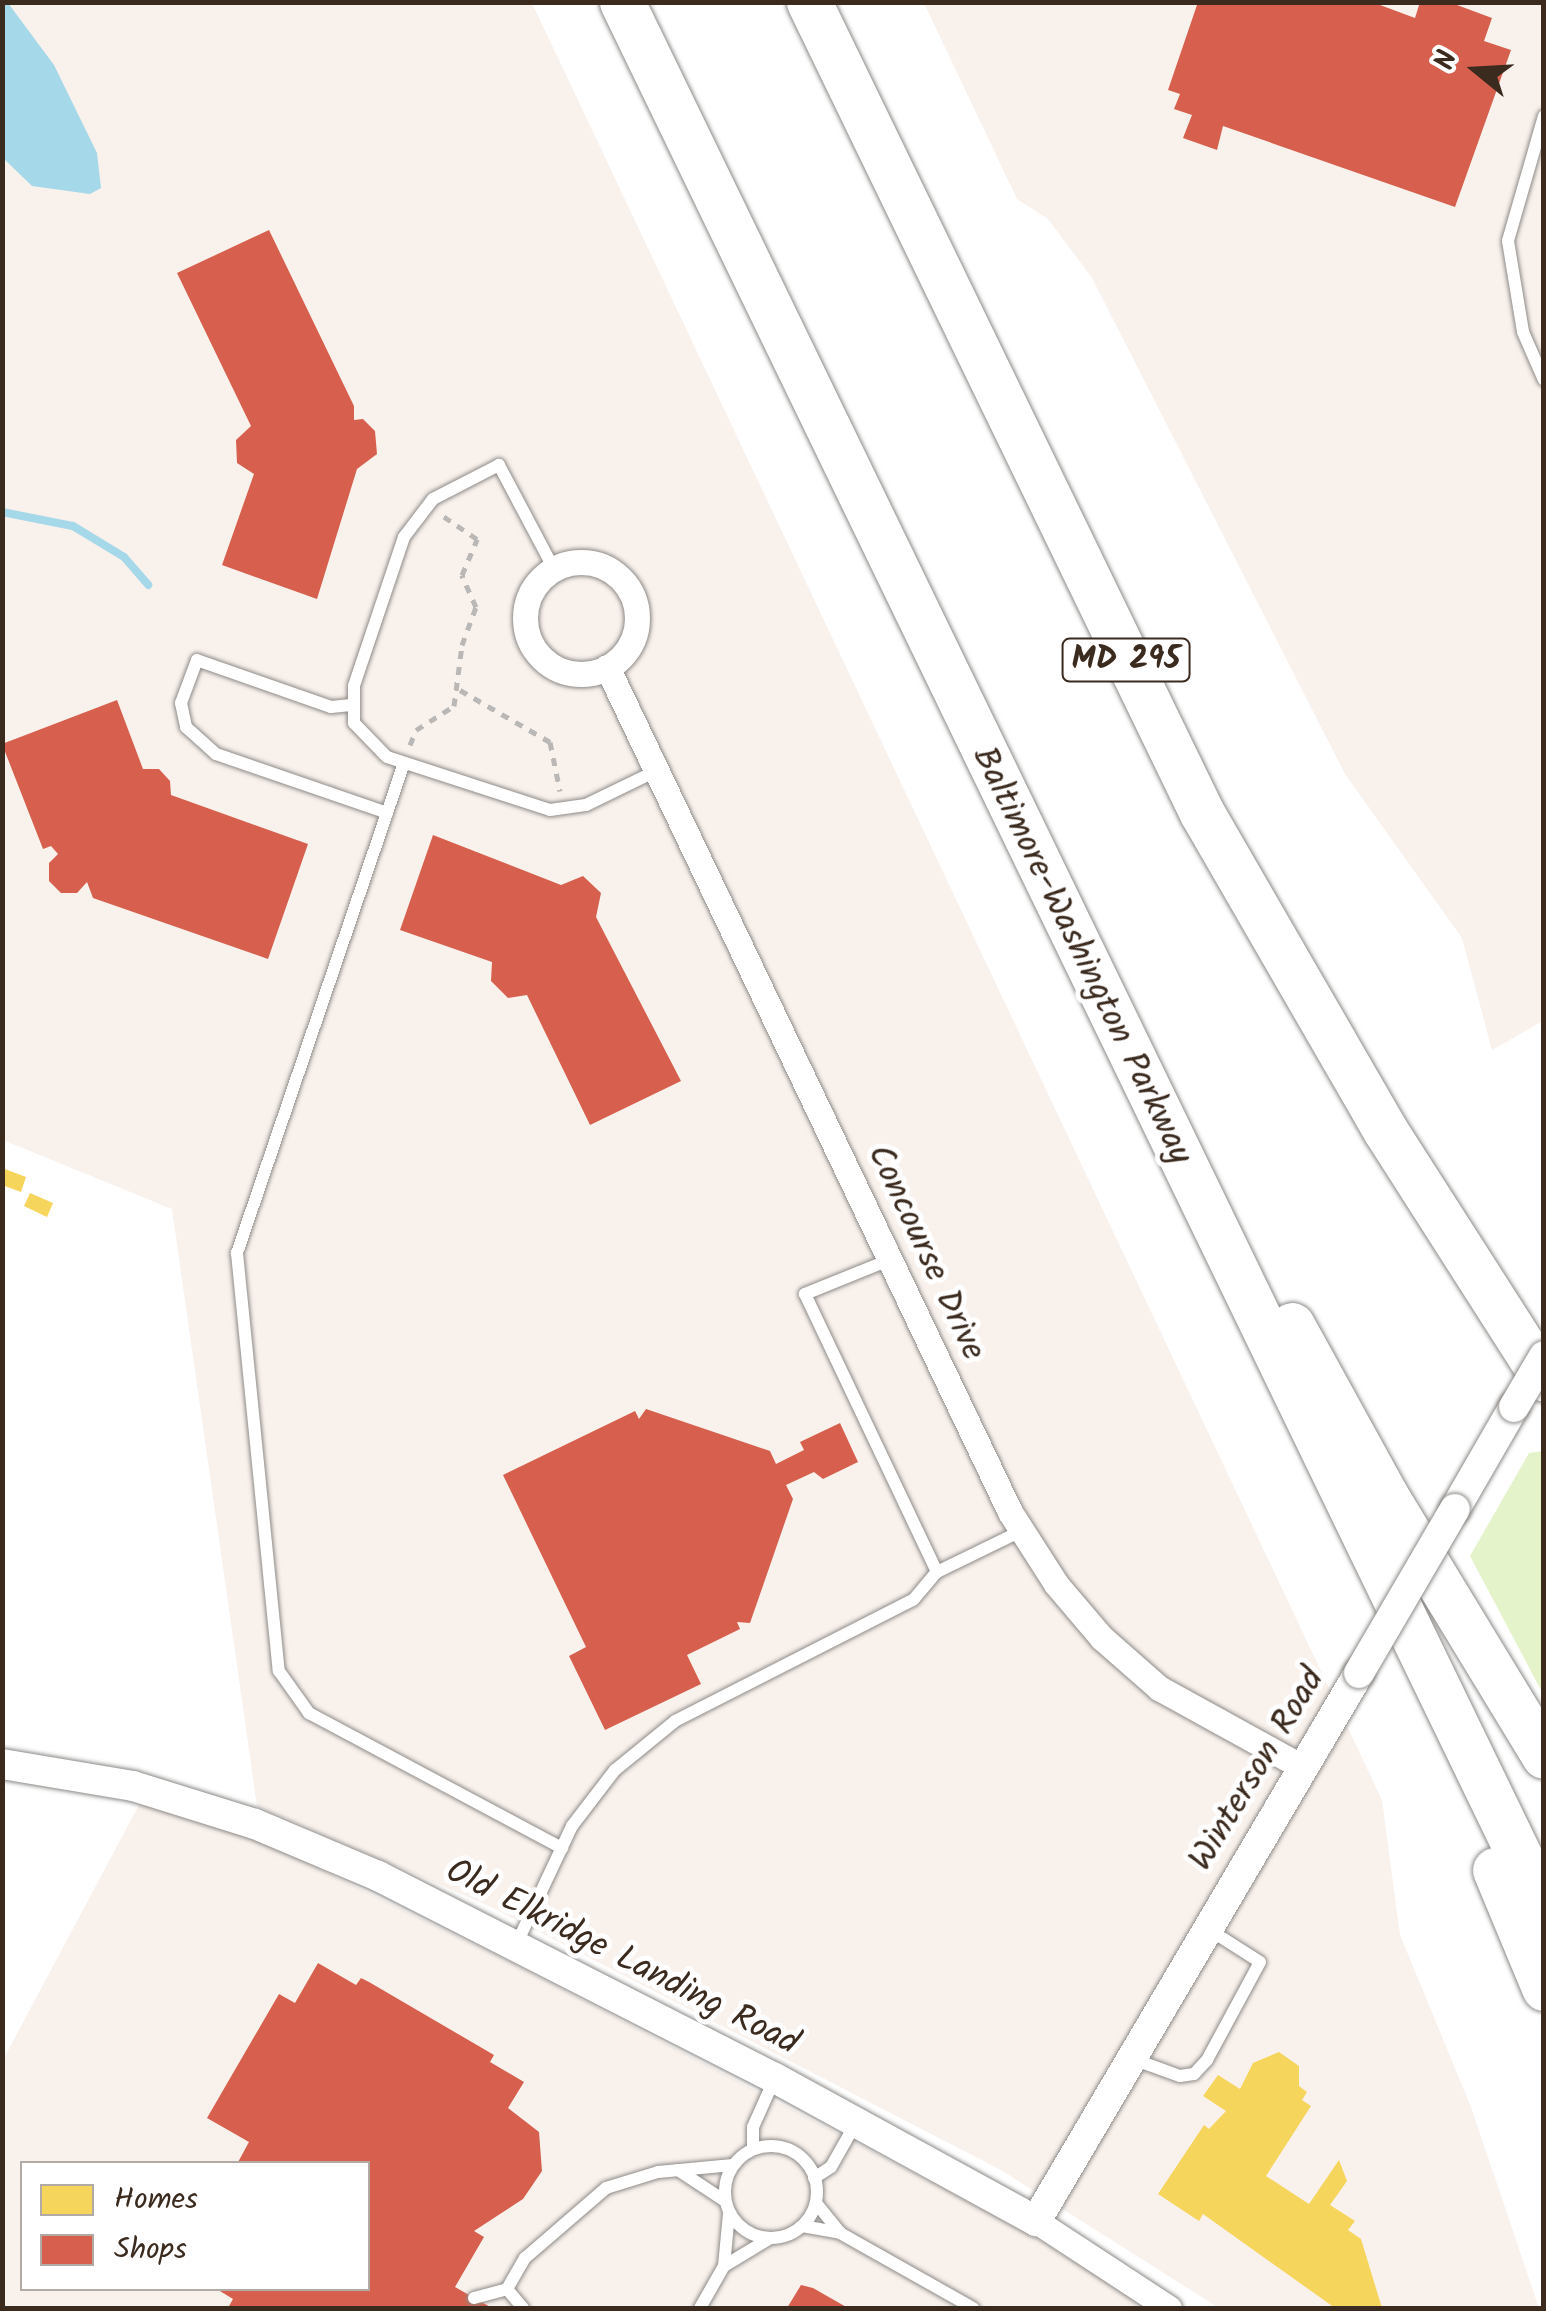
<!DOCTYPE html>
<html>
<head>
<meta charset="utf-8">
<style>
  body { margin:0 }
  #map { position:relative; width:1546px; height:2311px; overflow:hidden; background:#fff; font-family:Kalam,sans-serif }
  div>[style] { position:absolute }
  .built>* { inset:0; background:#f9f1ec }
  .green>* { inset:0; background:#e5f3cb }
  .water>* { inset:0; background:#a5d8e9 }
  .homes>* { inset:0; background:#f6d55c }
  .shops>* { inset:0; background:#d6604d }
  .stream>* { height:8px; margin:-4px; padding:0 4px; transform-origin:4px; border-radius:4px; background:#a5d8e9 }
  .path>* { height:5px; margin-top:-2.5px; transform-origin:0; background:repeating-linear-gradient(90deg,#b9b8b6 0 8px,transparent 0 16px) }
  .roads { filter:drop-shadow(0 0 2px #8e8b88) drop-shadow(0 0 2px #8e8b88) }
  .service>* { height:12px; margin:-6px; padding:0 6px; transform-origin:6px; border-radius:6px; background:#fff }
  .service>.ring { margin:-6px; padding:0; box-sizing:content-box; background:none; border:12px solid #fff; border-radius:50% }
  .minor>* { height:25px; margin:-12.5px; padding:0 12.5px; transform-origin:12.5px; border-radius:12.5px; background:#fff }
  .minor>.ring { margin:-12.5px; padding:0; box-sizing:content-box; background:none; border:25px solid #fff; border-radius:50% }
  .tertiary>* { height:30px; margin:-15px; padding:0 15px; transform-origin:15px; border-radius:15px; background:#fff }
  .motorway>* { height:45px; margin:-22.5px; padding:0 22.5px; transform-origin:22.5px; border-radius:22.5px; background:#fff }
  .bridges { filter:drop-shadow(0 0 2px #8e8b88) drop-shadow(0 0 2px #8e8b88) }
  .tertiary-bridge>* { height:30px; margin:-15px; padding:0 15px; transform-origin:15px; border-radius:15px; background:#fff }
  span { translate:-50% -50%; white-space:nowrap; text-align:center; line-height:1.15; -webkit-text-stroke:10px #fff; paint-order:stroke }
  .shield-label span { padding:2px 8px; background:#fff; border:2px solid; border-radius:8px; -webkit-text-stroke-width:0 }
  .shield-label { font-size:32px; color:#3b2a1e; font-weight:700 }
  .street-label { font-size:35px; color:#3b2a1e }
  .frame { position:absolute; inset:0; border:5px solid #3b2a1e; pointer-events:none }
  .legend { position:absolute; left:20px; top:2161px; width:350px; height:130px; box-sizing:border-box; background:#fff; border:2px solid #b1aaa5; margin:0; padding:12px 18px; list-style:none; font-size:30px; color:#3b2a1e }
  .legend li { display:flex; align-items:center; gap:20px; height:50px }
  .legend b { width:50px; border:2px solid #b1aaa5 }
  .north { position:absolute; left:1426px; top:20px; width:100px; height:100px; -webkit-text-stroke:8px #fff; paint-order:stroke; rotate:288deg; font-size:28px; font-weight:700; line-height:40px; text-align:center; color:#3b2a1e }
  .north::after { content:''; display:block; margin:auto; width:35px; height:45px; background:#3b2a1e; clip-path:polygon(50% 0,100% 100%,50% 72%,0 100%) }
</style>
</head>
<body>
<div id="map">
  <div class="built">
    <div style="clip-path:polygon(2px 3px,532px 3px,1382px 1800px,1400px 1935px,1471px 2107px,1539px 2308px,1219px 2308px,1001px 2170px,489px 1906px,257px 1806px,172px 1209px,3px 1140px)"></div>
    <div style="clip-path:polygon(924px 3px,1543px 3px,1543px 1021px,1492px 1050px,1462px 938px,1345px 774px,1092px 278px,1048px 219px,1017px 199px)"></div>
    <div style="clip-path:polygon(evenodd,140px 1803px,258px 1839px,512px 1963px,1030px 2234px,1147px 2308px,3px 2308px,3px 2060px,140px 1803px,22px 2164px,368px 2164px,368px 2288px,22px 2288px,22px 2164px)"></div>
  </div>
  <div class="green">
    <div style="clip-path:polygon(1543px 1451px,1544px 1451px,1543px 1694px,1470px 1556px,1529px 1453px)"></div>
  </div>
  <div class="water">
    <div style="clip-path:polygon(8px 3px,54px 65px,97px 153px,101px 188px,90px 194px,32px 186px,3px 158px,2px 3px)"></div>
  </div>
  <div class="homes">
    <div style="clip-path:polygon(2px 1168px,26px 1177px,21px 1192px,2px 1185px)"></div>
    <div style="clip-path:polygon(30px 1193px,53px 1203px,47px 1217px,24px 1206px)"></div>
    <div style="clip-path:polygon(1279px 2052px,1299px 2066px,1299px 2086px,1307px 2092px,1302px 2100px,1311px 2106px,1266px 2176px,1309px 2204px,1339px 2160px,1347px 2181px,1330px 2205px,1355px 2221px,1348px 2230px,1361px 2239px,1382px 2308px,1335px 2308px,1203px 2214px,1199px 2221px,1158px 2194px,1204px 2125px,1209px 2129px,1226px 2111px,1203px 2096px,1218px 2075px,1240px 2089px,1253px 2063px)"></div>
  </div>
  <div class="shops">
    <div style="clip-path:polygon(1198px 2px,1372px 2px,1415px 18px,1420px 2px,1449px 2px,1492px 18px,1484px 41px,1511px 50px,1455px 207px,1223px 126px,1217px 150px,1183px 138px,1192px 115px,1174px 109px,1180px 94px,1168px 90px)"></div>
    <div style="clip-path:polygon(269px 230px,354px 406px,354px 420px,363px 419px,375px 431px,377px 454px,357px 469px,317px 599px,222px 565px,254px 474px,237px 463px,236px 440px,251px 426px,177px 273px)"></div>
    <div style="clip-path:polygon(117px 700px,143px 769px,159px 769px,170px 781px,171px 795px,308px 844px,268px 959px,93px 898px,87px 882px,77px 893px,61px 893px,49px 881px,49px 863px,58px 854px,51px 846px,43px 849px,2px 744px)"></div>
    <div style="clip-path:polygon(433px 835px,561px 885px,583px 876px,601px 893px,596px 917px,681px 1081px,590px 1125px,527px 995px,508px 998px,491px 981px,492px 962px,400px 930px)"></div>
    <div style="clip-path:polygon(646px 1409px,770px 1451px,776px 1464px,804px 1450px,800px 1442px,840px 1423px,858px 1462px,823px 1479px,814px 1472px,786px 1485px,793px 1499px,750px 1623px,737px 1622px,740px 1629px,687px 1655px,701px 1684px,605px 1730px,569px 1656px,586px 1647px,503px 1475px,635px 1411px,639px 1419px)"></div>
    <div style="clip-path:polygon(318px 1963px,356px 1985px,361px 1978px,369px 1982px,494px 2055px,490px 2062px,524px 2082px,508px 2108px,539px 2132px,542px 2171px,523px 2199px,474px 2231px,484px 2237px,455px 2287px,492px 2308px,228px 2308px,233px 2299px,215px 2288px,368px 2288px,368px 2164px,237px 2164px,249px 2142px,207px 2118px,279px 1994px,295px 2003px)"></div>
    <div style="clip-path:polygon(801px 2285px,813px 2288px,848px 2308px,787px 2308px)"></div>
  </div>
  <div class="stream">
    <div style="left:2px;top:512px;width:72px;rotate:11.2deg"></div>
    <div style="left:73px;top:526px;width:60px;rotate:31.3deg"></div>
    <div style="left:124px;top:557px;width:37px;rotate:49deg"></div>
  </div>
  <div class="path">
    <div style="left:460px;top:690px;width:104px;rotate:30deg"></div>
    <div style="left:550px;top:742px;width:50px;rotate:78.5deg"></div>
    <div style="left:410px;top:745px;width:16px;rotate:-68deg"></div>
    <div style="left:416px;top:730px;width:45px;rotate:-32.3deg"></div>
    <div style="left:454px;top:706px;width:62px;rotate:-82.5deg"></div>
    <div style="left:462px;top:645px;width:40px;rotate:-69.8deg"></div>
    <div style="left:476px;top:607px;width:35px;rotate:-114deg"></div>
    <div style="left:462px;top:575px;width:39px;rotate:-67deg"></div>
    <div style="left:477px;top:539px;width:41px;rotate:-145.9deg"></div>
  </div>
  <div class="roads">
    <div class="service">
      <div style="left:1544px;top:116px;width:130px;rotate:106.1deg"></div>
      <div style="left:1508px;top:241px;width:92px;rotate:80.6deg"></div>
      <div style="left:1523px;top:332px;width:52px;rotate:66.4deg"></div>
      <div style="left:554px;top:569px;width:118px;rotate:-117.9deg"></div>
      <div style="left:499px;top:465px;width:74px;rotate:152.7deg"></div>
      <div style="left:433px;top:499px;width:48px;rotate:127.3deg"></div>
      <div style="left:404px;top:537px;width:157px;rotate:108.6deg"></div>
      <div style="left:354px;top:686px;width:37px;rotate:90deg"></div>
      <div style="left:354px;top:723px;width:47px;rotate:45.9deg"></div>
      <div style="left:387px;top:757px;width:171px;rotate:18deg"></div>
      <div style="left:550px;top:810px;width:36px;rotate:-8deg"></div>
      <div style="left:586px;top:805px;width:78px;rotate:-25.9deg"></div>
      <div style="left:351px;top:705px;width:20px;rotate:174deg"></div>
      <div style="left:331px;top:707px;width:142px;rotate:-160.7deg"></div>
      <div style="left:197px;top:660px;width:46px;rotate:110.4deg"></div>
      <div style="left:181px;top:703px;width:25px;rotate:78deg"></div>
      <div style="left:186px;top:727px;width:40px;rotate:42deg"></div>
      <div style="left:216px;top:754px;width:181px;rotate:19deg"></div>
      <div style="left:404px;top:763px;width:518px;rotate:108.82deg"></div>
      <div style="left:237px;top:1253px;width:420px;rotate:84.3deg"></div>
      <div style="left:279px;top:1671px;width:52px;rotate:54.5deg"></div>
      <div style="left:309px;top:1713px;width:287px;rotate:28.1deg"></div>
      <div style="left:889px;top:1260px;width:91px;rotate:158deg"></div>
      <div style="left:805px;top:1294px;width:308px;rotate:64.6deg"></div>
      <div style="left:937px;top:1572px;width:93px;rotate:-26deg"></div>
      <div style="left:516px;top:1945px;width:132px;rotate:-64.8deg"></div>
      <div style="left:572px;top:1826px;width:71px;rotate:-52.5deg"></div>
      <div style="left:615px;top:1770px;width:77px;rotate:-39.2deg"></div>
      <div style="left:675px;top:1721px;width:268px;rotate:-27deg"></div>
      <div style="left:914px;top:1599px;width:35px;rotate:-50deg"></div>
      <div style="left:1133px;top:2059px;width:50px;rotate:19.9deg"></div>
      <div style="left:1180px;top:2076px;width:14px;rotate:-8deg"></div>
      <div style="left:1194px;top:2074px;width:19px;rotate:-47deg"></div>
      <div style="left:1207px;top:2060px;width:111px;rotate:-61.6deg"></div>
      <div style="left:1260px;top:1962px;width:59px;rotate:-147.4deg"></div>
      <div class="ring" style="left:725px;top:2146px;width:80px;height:80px"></div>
      <div style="left:753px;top:2149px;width:22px;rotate:-90deg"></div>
      <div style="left:753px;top:2127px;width:51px;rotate:-65.9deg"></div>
      <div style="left:678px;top:2170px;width:56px;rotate:33.4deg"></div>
      <div style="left:814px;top:2178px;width:20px;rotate:-33deg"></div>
      <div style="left:831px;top:2167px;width:53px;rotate:-60.5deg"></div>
      <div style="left:816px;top:2203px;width:38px;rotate:51deg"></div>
      <div style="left:802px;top:2226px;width:39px;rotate:10deg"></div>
      <div style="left:840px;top:2233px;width:153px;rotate:29.4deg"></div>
      <div style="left:724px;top:2266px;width:52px;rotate:-31deg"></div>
      <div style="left:507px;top:2289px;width:36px;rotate:-60deg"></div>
      <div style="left:525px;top:2258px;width:107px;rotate:-40.8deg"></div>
      <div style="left:606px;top:2188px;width:54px;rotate:-17.1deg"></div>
      <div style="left:658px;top:2172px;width:75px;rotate:-5.3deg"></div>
      <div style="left:474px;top:2298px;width:34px;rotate:-15deg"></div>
      <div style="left:507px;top:2289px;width:25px;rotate:50deg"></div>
      <div style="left:700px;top:2308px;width:48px;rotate:-60.3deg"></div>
      <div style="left:724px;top:2266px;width:53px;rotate:-84.6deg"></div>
    </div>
    <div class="minor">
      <div class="ring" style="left:525px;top:562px;width:87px;height:87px"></div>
      <div style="left:607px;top:667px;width:936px;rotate:64.5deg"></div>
      <div style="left:1010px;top:1512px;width:85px;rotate:57.4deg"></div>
      <div style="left:1056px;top:1584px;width:71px;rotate:49.6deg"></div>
      <div style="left:1102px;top:1638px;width:76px;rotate:41.3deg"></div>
      <div style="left:1159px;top:1688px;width:163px;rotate:28.9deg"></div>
      <div style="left:1036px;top:2221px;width:159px;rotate:33.2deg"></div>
    </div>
    <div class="tertiary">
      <div style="left:1455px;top:1509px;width:118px;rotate:-60deg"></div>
      <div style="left:2px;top:1764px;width:133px;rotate:9.5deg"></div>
      <div style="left:133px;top:1786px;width:128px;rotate:17.3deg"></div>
      <div style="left:255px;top:1824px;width:134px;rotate:22.9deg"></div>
      <div style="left:378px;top:1876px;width:445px;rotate:27deg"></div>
      <div style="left:775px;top:2078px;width:298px;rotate:28.7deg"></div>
      <div style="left:1036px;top:2221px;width:636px;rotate:-59.48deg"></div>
    </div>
    <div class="motorway">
      <div style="left:622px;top:2px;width:2116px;rotate:64.17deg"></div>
      <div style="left:809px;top:2px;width:901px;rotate:64.15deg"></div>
      <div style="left:1202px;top:813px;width:366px;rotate:60deg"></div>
      <div style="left:1385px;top:1130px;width:295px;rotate:57.4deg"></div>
      <div style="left:1292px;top:1325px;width:195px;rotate:61.2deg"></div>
      <div style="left:1386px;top:1496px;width:304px;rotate:58.7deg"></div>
      <div style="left:1495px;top:1870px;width:128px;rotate:67.4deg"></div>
    </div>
  </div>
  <div class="bridges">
    <div class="tertiary-bridge">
      <div style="left:1514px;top:1407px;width:59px;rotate:-59.5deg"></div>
      <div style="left:1359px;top:1673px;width:190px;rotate:-59.7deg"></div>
    </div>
  </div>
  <div class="shield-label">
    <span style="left:1126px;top:660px">MD 295</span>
  </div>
  <div class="street-label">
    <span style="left:1081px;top:956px;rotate:64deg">Baltimore-Washington Parkway</span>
    <span style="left:925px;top:1253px;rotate:65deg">Concourse Drive</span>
    <span style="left:1258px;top:1770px;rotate:-59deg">Winterson Road</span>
    <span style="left:622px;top:1958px;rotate:27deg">Old Elkridge Landing Road</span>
  </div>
  <div class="frame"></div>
  <ul class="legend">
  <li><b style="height:28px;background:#f6d55c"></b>Homes</li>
  <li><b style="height:28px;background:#d6604d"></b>Shops</li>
  </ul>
  <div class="north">N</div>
</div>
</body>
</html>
